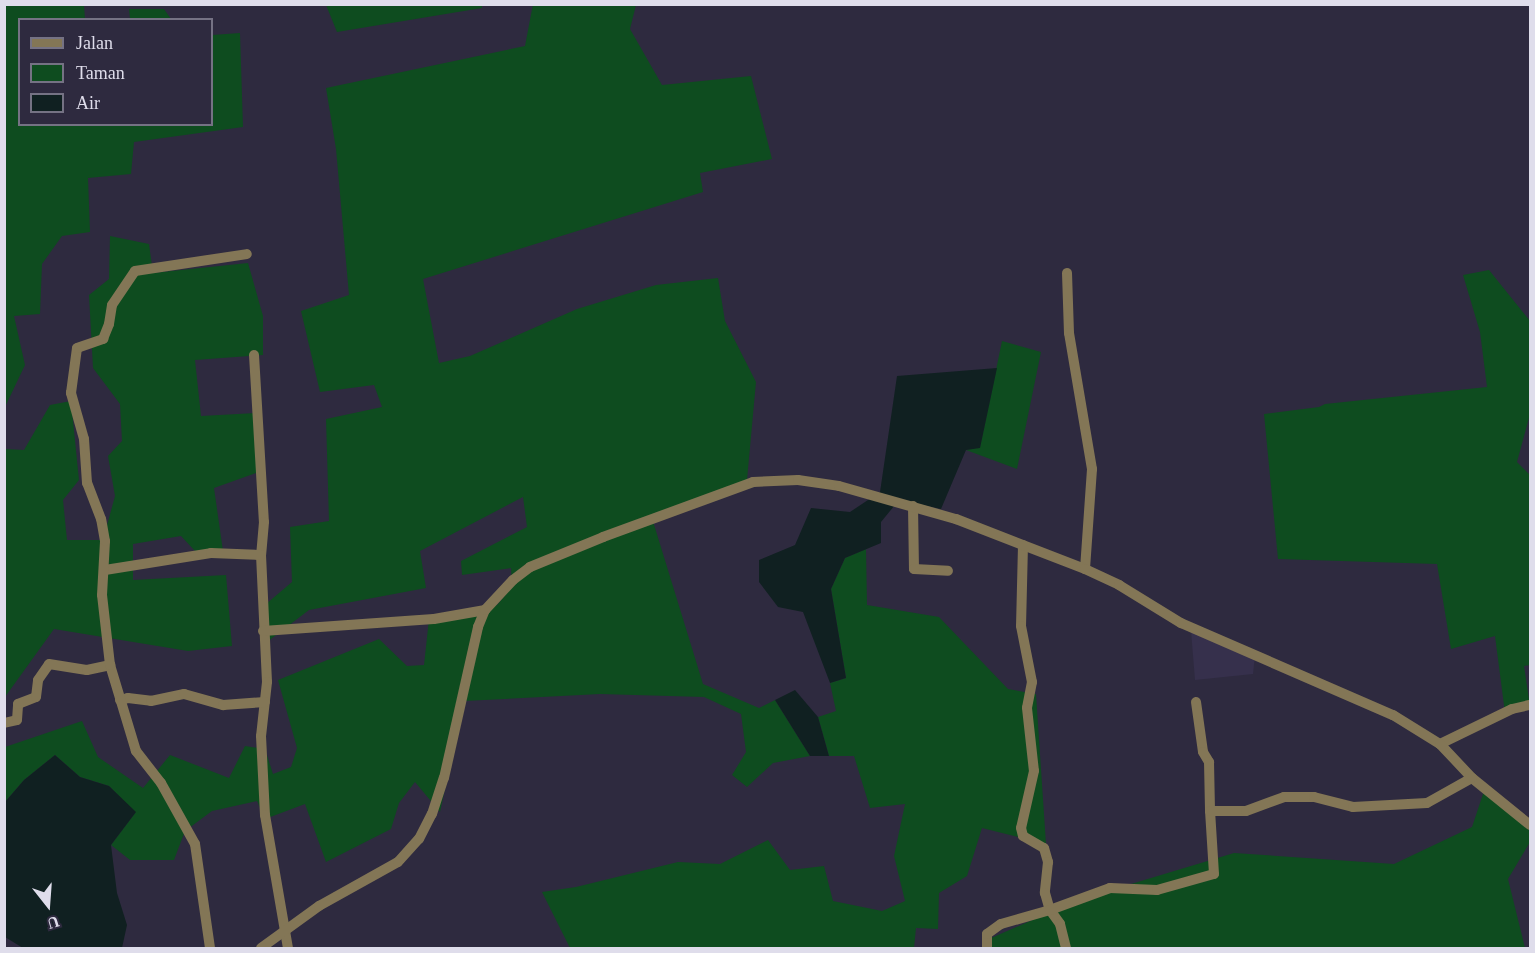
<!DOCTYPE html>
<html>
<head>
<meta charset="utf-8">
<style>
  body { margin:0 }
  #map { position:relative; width:1535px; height:953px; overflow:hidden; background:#2e2a3f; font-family:Georgia,serif }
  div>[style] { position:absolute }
  .built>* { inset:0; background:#36304c }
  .green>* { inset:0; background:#0e4c1f }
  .water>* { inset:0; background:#102021 }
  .minor>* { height:10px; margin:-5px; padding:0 5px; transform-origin:5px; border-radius:5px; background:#837656 }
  span { translate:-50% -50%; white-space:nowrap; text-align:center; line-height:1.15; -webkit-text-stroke:6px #2e2a3f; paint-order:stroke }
  .frame { position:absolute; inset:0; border:6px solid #dfddeb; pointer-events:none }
  .legend { position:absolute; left:18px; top:18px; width:195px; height:108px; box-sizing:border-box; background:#2e2a3f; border:2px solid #757284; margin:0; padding:8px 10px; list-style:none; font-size:18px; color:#dfddeb }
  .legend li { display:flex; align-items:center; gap:12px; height:30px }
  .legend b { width:30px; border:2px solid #757284 }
  .north { position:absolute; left:18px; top:875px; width:60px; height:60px; -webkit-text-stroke:4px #2e2a3f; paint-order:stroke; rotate:163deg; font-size:16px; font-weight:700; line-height:24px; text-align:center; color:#dfddeb }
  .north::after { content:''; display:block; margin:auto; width:21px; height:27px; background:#dfddeb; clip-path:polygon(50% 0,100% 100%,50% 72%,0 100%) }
</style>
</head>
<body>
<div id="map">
  <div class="built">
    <div style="clip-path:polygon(1191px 631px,1255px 655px,1253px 674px,1195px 680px)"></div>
  </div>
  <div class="green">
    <div style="clip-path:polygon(5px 4px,84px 5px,85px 19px,20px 20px,20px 124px,212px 124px,212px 35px,240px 33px,243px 127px,134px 142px,131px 174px,88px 178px,90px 232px,62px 236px,42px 264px,40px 314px,14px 316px,25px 365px,5px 407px)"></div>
    <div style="clip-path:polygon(533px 4px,636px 5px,630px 29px,662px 85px,751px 76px,772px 159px,700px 173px,703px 192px,423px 279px,439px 363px,470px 356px,577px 309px,656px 285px,718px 278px,725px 321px,756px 382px,747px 480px,652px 518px,703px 684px,759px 708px,775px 700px,810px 756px,773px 763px,747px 787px,732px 775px,746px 752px,741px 714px,704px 697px,600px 694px,464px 701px,440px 812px,415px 782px,399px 803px,391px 829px,326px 862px,305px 804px,265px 819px,257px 801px,212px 811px,185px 831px,174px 860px,130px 860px,111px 845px,135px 813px,109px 786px,80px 777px,55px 755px,24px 780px,5px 802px,5px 747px,82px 721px,98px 757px,143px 788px,170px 755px,229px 778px,245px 746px,265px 749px,273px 774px,291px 767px,297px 748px,278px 680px,379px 639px,407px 666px,424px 665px,429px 619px,497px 605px,512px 587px,511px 568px,462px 575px,461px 561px,527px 527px,523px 497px,420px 551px,426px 588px,309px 610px,267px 642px,266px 604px,292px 582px,290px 527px,329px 521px,326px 419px,382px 407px,374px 385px,320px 392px,301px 311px,349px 295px,336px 149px,326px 88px,525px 46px)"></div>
    <div style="clip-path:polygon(326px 5px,482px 5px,482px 8px,337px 32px)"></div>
    <div style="clip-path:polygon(129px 9px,164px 9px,171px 19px,130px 19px)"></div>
    <div style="clip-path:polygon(110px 236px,149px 244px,153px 273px,248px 263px,263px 316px,263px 355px,195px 360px,201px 416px,256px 413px,259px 472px,214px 488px,223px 551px,195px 551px,181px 536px,133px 544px,133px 580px,226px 575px,232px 646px,188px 651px,54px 629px,5px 697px,5px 449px,24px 450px,50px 405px,71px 401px,79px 480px,63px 500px,67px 540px,103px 540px,115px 496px,108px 456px,122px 441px,120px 404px,93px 368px,89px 295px,109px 279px)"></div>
    <div style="clip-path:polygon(1489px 270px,1530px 321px,1530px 414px,1517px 462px,1530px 475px,1530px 665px,1524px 666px,1530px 706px,1505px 713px,1495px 636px,1451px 649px,1437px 564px,1278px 559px,1264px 414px,1319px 407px,1325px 404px,1487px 387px,1480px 332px,1463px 275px)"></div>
    <div style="clip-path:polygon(1002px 341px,1041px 352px,1017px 469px,966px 450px,980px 447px)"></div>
    <div style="clip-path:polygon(866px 549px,867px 605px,939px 617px,1008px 689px,1036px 694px,1046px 844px,982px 828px,967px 876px,939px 893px,938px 929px,916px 928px,914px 948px,570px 948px,542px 892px,576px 887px,678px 862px,720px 864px,768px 840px,790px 870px,824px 866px,833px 901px,882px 911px,905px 901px,894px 856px,905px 804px,870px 808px,854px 756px,829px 756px,818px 717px,836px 711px,830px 683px,846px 678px,831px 589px,845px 558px)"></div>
    <div style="clip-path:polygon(1485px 788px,1530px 821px,1530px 842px,1508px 879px,1525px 948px,984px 948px,982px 942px,1078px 900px,1234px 853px,1394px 864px,1472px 827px)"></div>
  </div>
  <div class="water">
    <div style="clip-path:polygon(997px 368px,980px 448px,966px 450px,941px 509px,899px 500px,881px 522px,881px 543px,845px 558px,831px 589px,846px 678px,830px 683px,803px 612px,778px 607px,759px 582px,759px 560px,795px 545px,811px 508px,850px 512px,880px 492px,897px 376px)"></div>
    <div style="clip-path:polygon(795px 690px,818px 717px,829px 756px,810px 756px,775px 700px)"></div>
    <div style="clip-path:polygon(55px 755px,80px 777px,109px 786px,136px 812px,111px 845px,117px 893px,127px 925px,122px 948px,23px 948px,5px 937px,5px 802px,24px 780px)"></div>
  </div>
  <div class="minor">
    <div style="left:1067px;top:273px;width:60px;rotate:88.1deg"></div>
    <div style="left:1069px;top:333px;width:138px;rotate:80.4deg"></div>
    <div style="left:1092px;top:469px;width:100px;rotate:94deg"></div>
    <div style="left:254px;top:355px;width:167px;rotate:86.6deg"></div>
    <div style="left:264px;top:522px;width:33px;rotate:95deg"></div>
    <div style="left:261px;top:555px;width:127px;rotate:87.3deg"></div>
    <div style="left:267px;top:682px;width:54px;rotate:96.3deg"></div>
    <div style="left:261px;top:736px;width:79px;rotate:87.1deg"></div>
    <div style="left:265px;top:815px;width:135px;rotate:80.2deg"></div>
    <div style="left:913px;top:506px;width:63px;rotate:89.1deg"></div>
    <div style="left:914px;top:569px;width:34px;rotate:3deg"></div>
    <div style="left:1023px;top:545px;width:81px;rotate:91.4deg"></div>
    <div style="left:1021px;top:626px;width:57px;rotate:78.9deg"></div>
    <div style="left:1032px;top:682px;width:26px;rotate:101deg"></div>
    <div style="left:1027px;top:708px;width:63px;rotate:83.7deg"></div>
    <div style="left:1034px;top:771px;width:58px;rotate:102.8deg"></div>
    <div style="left:1021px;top:828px;width:8px;rotate:76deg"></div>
    <div style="left:1023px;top:836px;width:24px;rotate:30deg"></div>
    <div style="left:1044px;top:848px;width:15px;rotate:74deg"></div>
    <div style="left:1048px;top:862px;width:31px;rotate:96deg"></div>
    <div style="left:1045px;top:893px;width:18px;rotate:74deg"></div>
    <div style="left:1050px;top:910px;width:17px;rotate:54deg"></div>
    <div style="left:1060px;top:924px;width:25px;rotate:76deg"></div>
    <div style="left:105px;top:570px;width:107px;rotate:-9.1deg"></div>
    <div style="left:211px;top:553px;width:50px;rotate:2.3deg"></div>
    <div style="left:263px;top:631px;width:171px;rotate:-4deg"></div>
    <div style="left:434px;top:619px;width:52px;rotate:-10deg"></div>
    <div style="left:120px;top:700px;width:8px;rotate:-14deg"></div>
    <div style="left:128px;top:698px;width:23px;rotate:7deg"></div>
    <div style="left:151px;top:701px;width:34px;rotate:-12deg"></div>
    <div style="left:184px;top:694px;width:41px;rotate:15.8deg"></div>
    <div style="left:223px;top:705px;width:42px;rotate:-4.1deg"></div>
    <div style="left:1196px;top:702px;width:50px;rotate:82deg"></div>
    <div style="left:1203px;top:752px;width:12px;rotate:59deg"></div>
    <div style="left:1209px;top:762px;width:49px;rotate:88.8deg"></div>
    <div style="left:4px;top:723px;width:13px;rotate:-13deg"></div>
    <div style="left:17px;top:720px;width:16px;rotate:-86deg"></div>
    <div style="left:18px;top:704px;width:19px;rotate:-21deg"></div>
    <div style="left:36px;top:697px;width:17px;rotate:-83deg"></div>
    <div style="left:38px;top:680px;width:19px;rotate:-55deg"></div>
    <div style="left:49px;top:664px;width:38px;rotate:9deg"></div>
    <div style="left:87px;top:670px;width:24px;rotate:-12deg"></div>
    <div style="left:1440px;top:744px;width:80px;rotate:-25.9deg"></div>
    <div style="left:1512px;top:709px;width:18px;rotate:-13deg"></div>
    <div style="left:210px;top:948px;width:105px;rotate:-98.2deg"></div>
    <div style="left:195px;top:844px;width:70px;rotate:-119.1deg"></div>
    <div style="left:161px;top:783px;width:41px;rotate:-128deg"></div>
    <div style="left:136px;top:751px;width:90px;rotate:-106.8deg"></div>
    <div style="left:110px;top:665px;width:70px;rotate:-96.5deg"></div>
    <div style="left:102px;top:595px;width:54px;rotate:-86.8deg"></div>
    <div style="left:105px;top:541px;width:22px;rotate:-100deg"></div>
    <div style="left:101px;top:519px;width:39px;rotate:-111deg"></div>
    <div style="left:87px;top:483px;width:44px;rotate:-93.9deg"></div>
    <div style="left:84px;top:439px;width:48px;rotate:-105.8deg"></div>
    <div style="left:71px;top:393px;width:45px;rotate:-82.4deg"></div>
    <div style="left:77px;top:348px;width:28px;rotate:-19deg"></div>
    <div style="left:103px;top:339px;width:16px;rotate:-68deg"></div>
    <div style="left:109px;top:324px;width:19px;rotate:-81deg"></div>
    <div style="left:112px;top:305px;width:41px;rotate:-55.9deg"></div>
    <div style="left:135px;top:271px;width:113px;rotate:-8.6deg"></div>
    <div style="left:261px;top:948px;width:72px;rotate:-35.9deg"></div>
    <div style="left:319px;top:906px;width:90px;rotate:-29.1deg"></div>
    <div style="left:398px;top:862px;width:31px;rotate:-48deg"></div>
    <div style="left:419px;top:839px;width:28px;rotate:-63deg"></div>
    <div style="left:432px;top:814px;width:38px;rotate:-72deg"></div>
    <div style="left:444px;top:778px;width:155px;rotate:-77.3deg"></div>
    <div style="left:478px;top:627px;width:18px;rotate:-68deg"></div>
    <div style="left:485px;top:610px;width:41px;rotate:-47deg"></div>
    <div style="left:513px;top:580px;width:21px;rotate:-37deg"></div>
    <div style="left:530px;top:567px;width:79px;rotate:-22.3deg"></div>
    <div style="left:603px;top:537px;width:160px;rotate:-20.1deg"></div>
    <div style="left:753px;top:482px;width:45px;rotate:-2.5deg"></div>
    <div style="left:798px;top:480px;width:41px;rotate:8.3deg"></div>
    <div style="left:839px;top:486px;width:122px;rotate:15.8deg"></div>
    <div style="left:956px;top:519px;width:138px;rotate:21.2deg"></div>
    <div style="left:1085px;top:569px;width:38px;rotate:25deg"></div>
    <div style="left:1119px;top:585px;width:73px;rotate:31.5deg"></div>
    <div style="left:1181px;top:623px;width:231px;rotate:23.5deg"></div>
    <div style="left:1393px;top:715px;width:55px;rotate:31.7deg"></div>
    <div style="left:1440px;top:744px;width:47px;rotate:46.7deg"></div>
    <div style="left:1472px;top:778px;width:75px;rotate:39deg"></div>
    <div style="left:987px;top:948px;width:14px;rotate:-90deg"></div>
    <div style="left:987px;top:934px;width:17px;rotate:-36deg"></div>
    <div style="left:1001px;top:924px;width:51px;rotate:-15.9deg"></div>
    <div style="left:1050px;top:910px;width:64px;rotate:-20.1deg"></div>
    <div style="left:1110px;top:888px;width:47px;rotate:2.4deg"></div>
    <div style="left:1157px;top:890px;width:59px;rotate:-15.7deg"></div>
    <div style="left:1214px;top:874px;width:63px;rotate:-93.6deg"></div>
    <div style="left:1210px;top:811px;width:36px"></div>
    <div style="left:1246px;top:811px;width:40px;rotate:-20.2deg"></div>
    <div style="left:1284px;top:797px;width:30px"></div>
    <div style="left:1314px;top:797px;width:40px;rotate:14.4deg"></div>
    <div style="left:1353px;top:807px;width:74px;rotate:-3.1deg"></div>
    <div style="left:1427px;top:803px;width:51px;rotate:-29.1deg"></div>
  </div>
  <div class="frame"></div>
  <ul class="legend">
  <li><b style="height:8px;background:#837656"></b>Jalan</li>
  <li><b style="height:16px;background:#0e4c1f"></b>Taman</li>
  <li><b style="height:16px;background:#102021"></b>Air</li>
  </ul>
  <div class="north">U</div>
</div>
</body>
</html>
